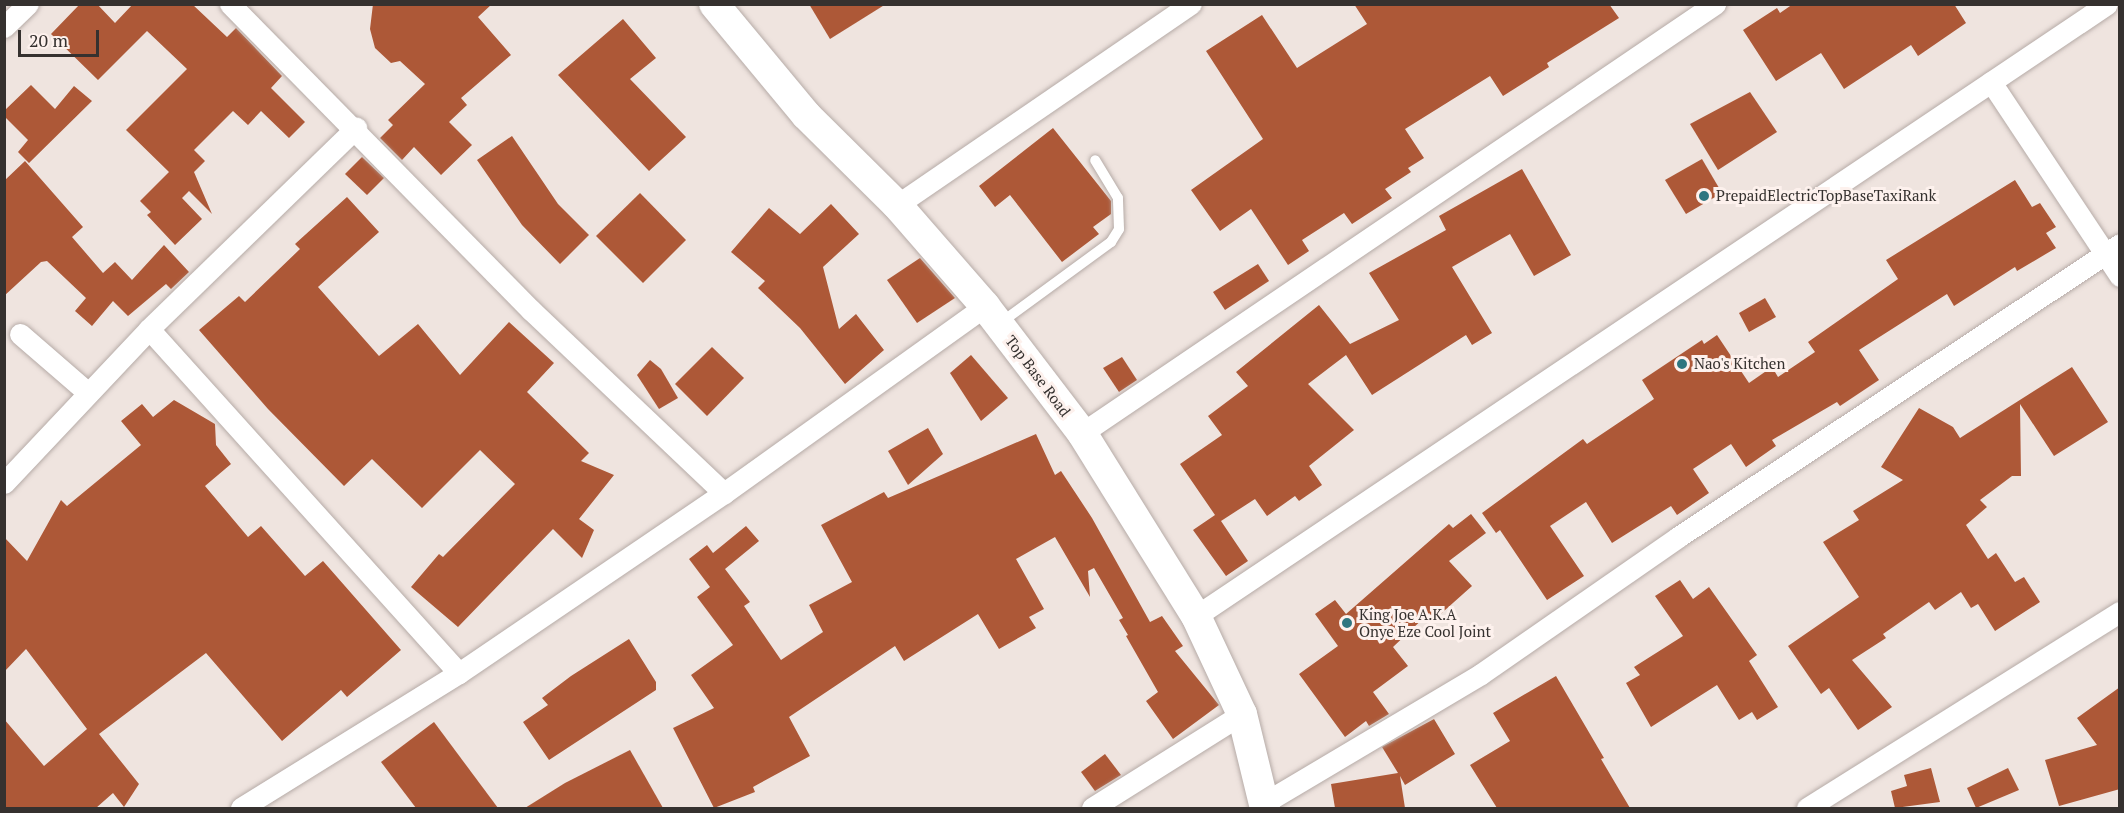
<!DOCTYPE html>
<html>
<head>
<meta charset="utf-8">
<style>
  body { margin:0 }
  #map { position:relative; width:2124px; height:813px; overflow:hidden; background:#efe4df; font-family:"PT Serif",serif }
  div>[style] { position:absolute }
  .building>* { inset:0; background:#ad5837 }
  .roads { filter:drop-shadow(0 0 2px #b6aba7) drop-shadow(0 0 2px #b6aba7) }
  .lane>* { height:10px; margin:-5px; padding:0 5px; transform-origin:5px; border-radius:5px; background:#fff }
  .street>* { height:21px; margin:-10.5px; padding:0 10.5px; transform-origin:10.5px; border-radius:10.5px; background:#fff }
  .secondary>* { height:30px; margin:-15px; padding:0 15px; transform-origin:15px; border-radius:15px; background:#fff }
  .dots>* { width:16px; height:16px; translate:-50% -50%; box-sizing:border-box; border:3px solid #fdf1ed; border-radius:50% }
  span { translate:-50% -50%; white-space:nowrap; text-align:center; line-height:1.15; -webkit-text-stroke:6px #fdf1ed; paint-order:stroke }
  .poi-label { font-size:15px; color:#35312f }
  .left { translate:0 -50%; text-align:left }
  .street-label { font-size:15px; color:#35312f }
  .frame { position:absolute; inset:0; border:6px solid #35312f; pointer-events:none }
  .scale { position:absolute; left:18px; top:30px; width:81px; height:27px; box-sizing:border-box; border:3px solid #35312f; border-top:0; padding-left:8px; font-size:18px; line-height:21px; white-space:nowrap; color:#35312f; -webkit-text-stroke:4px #fdf1ed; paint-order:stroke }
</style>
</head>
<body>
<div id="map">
  <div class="building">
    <div style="clip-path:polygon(80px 4px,97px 4px,115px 23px,133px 4px,192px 4px,227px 37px,236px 28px,282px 76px,271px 88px,305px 122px,289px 138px,261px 111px,248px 125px,233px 111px,194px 150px,205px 161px,194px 172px,212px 214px,189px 191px,182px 198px,202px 219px,175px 245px,147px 215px,151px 212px,140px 201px,169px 172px,126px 130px,187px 69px,147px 31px,98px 80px,51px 34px)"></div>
    <div style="clip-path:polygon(373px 4px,492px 4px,478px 17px,511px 55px,461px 98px,467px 105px,449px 122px,472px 145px,441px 175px,414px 147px,402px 160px,380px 138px,393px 125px,388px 120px,425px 84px,400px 61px,391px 63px,375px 48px,370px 29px)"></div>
    <div style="clip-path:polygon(809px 4px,886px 4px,830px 39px)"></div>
    <div style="clip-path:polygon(1354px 4px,1609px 4px,1619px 18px,1547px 63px,1549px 67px,1503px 96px,1490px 76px,1405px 129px,1424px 158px,1408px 168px,1411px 172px,1385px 189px,1392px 198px,1352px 224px,1344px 213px,1302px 240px,1309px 251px,1288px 265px,1251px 209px,1220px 231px,1191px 190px,1263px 139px,1206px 51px,1262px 15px,1297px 68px,1367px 24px)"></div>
    <div style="clip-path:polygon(1793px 4px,1954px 4px,1966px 23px,1918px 56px,1911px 45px,1844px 89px,1821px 53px,1776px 81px,1743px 30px,1777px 8px,1780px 13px)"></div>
    <div style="clip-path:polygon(623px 19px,656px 58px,630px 79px,686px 137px,649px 171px,558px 75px)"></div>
    <div style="clip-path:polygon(31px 85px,55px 109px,74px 86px,92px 101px,29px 163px,18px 152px,28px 140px,4px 116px,4px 111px)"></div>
    <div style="clip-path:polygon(1750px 92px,1777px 132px,1718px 170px,1690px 124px)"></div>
    <div style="clip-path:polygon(1053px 128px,1111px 201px,1111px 214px,1093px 227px,1099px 234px,1062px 262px,1010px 195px,995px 207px,979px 186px)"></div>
    <div style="clip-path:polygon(512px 136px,558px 204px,589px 235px,560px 264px,522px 225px,477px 160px)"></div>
    <div style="clip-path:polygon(362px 157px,384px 178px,367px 195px,345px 174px)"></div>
    <div style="clip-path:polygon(1702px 159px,1722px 193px,1686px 214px,1665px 180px)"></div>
    <div style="clip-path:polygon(25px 161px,83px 227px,72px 237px,103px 273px,115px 262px,132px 280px,164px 245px,189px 272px,171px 289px,166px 284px,128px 316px,113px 301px,92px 326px,75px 311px,86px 298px,47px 261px,41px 262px,4px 296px,4px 181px)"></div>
    <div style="clip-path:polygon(1522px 169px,1571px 255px,1534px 276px,1510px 234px,1452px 267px,1492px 333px,1472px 345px,1466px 335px,1372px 395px,1346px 355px,1308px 384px,1354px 430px,1309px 466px,1322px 485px,1299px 501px,1295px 496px,1267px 516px,1255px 499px,1221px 521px,1248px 561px,1226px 576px,1193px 530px,1215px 515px,1180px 464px,1222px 435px,1208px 416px,1248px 386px,1236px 372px,1319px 305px,1350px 344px,1399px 320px,1369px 273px,1446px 230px,1439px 216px)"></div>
    <div style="clip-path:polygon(2015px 180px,2032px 207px,2040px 203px,2056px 227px,2046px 233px,2056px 248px,2017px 271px,2015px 267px,1954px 306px,1947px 294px,1859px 350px,1879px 380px,1840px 406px,1837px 402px,1772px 440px,1776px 446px,1746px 467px,1731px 444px,1693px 469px,1709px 493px,1677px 515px,1671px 506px,1612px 543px,1586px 502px,1550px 526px,1584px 576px,1547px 600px,1500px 530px,1496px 533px,1482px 513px,1583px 439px,1587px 444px,1654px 399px,1642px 380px,1702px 340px,1704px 344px,1717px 335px,1749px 383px,1772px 367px,1778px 377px,1815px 352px,1808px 342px,1898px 279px,1886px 260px)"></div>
    <div style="clip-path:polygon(640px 193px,686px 240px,643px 283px,596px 236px)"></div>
    <div style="clip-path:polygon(347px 197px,379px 232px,318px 287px,379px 356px,418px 324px,460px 375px,509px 322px,554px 363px,527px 392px,589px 453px,581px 461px,614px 475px,579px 519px,594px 530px,582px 558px,553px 529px,458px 627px,411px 587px,439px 554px,443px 557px,515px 484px,480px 450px,422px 508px,372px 459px,344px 486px,268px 409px,199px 330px,239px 296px,245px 302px,300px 249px,295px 244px)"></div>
    <div style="clip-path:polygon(831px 204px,859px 234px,823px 267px,839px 329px,856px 314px,884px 350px,845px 384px,800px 328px,758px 288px,765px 281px,731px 252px,769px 208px,800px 234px)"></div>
    <div style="clip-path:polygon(920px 258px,955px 298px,917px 323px,887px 280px)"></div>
    <div style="clip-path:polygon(1258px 264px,1269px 281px,1225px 310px,1213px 292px)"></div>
    <div style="clip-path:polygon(1765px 298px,1776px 317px,1749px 332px,1739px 313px)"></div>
    <div style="clip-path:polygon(712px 347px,744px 378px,707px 416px,675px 384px)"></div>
    <div style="clip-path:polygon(971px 355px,1008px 398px,981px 421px,950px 373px)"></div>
    <div style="clip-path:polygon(1122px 357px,1137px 380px,1119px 392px,1103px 368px)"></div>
    <div style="clip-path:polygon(650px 360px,661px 369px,678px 398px,659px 409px,637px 375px)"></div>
    <div style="clip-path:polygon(2072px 367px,2108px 422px,2054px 456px,2020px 404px,2021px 476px,2012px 476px,1980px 500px,1987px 507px,1966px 525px,1988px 559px,1996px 553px,2015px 582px,2024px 577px,2040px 602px,1995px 631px,1978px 604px,1971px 608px,1961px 592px,1935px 610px,1929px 602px,1883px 634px,1886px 638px,1852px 660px,1892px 707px,1858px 730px,1829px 688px,1821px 694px,1788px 646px,1859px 597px,1823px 542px,1859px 520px,1853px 511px,1903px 480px,1881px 467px,1919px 408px,1953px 427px,1960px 438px)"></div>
    <div style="clip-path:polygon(174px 400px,215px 424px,216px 445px,231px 464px,205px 486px,248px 537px,261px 526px,305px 576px,323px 561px,401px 650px,347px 697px,341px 690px,282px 741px,206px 653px,99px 734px,139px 784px,124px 807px,113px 793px,96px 808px,4px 808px,4px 719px,44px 766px,87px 729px,26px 649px,4px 672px,4px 537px,27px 561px,61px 500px,67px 506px,141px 445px,121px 421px,142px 404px,153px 417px)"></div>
    <div style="clip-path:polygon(928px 428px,943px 454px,908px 485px,888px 451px)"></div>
    <div style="clip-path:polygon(1036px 434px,1055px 475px,1061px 471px,1092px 518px,1150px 622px,1162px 616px,1183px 646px,1175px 651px,1219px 705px,1173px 739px,1146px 701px,1158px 692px,1126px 636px,1128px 635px,1119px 620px,1123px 618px,1094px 568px,1088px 571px,1090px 597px,1055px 537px,1016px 559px,1044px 609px,1029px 617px,1036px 628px,999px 649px,978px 614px,904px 661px,895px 646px,789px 717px,810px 756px,753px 787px,755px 792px,714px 808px,673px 728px,714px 708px,691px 675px,733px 645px,697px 597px,710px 587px,689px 559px,707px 545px,713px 553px,746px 526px,759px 541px,725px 569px,750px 602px,744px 606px,781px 660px,823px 632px,809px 605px,852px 582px,821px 525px,884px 492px,888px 498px)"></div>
    <div style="clip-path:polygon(1471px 514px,1486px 533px,1449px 561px,1472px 586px,1435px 619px,1429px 613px,1393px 647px,1408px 666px,1373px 692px,1389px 714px,1369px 726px,1366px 721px,1345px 737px,1299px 674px,1338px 646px,1315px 614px,1335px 600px,1346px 614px,1449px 524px,1453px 528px)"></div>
    <div style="clip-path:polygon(1680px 580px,1693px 599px,1709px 587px,1757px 655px,1749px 661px,1778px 707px,1757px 720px,1752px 712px,1739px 720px,1717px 685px,1651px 727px,1626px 683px,1640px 675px,1634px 667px,1683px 636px,1655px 596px)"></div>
    <div style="clip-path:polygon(629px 639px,656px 682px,656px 690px,549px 760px,523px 722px,548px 705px,542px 698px,571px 676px)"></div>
    <div style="clip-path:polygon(1556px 676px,1604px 758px,1601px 759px,1630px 808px,1497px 808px,1470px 765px,1510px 741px,1493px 713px)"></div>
    <div style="clip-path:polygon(2120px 687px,2120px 789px,2059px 806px,2045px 760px,2097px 745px,2077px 718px)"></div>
    <div style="clip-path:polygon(1434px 719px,1455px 754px,1405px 785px,1400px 776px,1405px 808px,1335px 808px,1331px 784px,1398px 773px,1382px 747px)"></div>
    <div style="clip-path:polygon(434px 722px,498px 808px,416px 808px,381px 762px)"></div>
    <div style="clip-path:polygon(630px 750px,663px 808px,525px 808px,565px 783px)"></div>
    <div style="clip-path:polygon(1105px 754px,1121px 775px,1095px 791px,1081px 772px)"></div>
    <div style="clip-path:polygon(1931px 768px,1940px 802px,1895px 808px,1891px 791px,1907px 786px,1904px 775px)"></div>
    <div style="clip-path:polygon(2008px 768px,2019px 790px,1976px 808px,1967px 788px)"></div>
  </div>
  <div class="roads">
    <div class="lane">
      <div style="left:999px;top:324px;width:139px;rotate:-36.2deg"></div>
      <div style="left:1111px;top:242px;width:15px;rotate:-58deg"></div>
      <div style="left:1119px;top:229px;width:31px;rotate:-92deg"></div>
      <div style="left:1118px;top:198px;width:44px;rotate:-121.2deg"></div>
    </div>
    <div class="street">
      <div style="left:230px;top:4px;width:429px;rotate:45.5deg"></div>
      <div style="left:531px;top:310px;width:266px;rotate:43.5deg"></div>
      <div style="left:4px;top:27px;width:33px;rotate:-44deg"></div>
      <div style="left:1991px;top:82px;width:233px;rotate:56.4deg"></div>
      <div style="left:897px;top:205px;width:356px;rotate:-34.4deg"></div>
      <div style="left:149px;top:329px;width:463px;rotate:48deg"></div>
      <div style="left:20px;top:334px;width:90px;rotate:40.9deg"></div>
      <div style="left:1082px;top:433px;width:765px;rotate:-34.13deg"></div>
      <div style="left:4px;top:483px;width:212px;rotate:-46.7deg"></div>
      <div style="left:149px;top:329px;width:289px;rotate:-44.2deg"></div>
      <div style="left:1196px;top:616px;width:1097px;rotate:-33.89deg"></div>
      <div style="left:1264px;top:803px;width:252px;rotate:-30.7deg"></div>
      <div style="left:1481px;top:674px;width:240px;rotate:-34.8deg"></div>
      <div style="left:1678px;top:537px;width:530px;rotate:-33.54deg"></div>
      <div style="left:241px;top:808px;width:256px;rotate:-31.8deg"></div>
      <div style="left:459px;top:673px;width:320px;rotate:-34.2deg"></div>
      <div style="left:724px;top:493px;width:321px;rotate:-35.6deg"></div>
      <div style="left:1092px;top:808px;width:177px;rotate:-32.1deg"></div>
      <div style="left:1807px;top:808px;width:369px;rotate:-32.1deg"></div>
    </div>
    <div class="secondary">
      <div style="left:714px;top:4px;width:144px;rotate:50.3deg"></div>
      <div style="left:806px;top:115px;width:128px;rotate:44.7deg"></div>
      <div style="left:897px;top:205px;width:134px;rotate:48.9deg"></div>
      <div style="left:985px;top:306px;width:160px;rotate:52.6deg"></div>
      <div style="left:1082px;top:433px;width:216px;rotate:58.1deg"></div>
      <div style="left:1196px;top:616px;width:108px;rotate:64.9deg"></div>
      <div style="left:1242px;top:714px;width:97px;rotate:76.3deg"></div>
    </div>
  </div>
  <div class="dots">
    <div style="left:1704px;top:196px;background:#2f7680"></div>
    <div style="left:1682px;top:364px;background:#2f7680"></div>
    <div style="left:1347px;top:623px;background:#2f7680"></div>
  </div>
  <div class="poi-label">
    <span class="left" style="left:1716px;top:196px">PrepaidElectricTopBaseTaxiRank</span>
    <span class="left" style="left:1694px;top:364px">Nao's Kitchen</span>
    <span class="left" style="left:1359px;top:623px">King Joe A.K.A<br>Onye Eze Cool Joint</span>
  </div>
  <div class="street-label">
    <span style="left:1038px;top:376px;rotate:53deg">Top Base Road</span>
  </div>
  <div class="frame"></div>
  <div class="scale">20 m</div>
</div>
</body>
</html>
